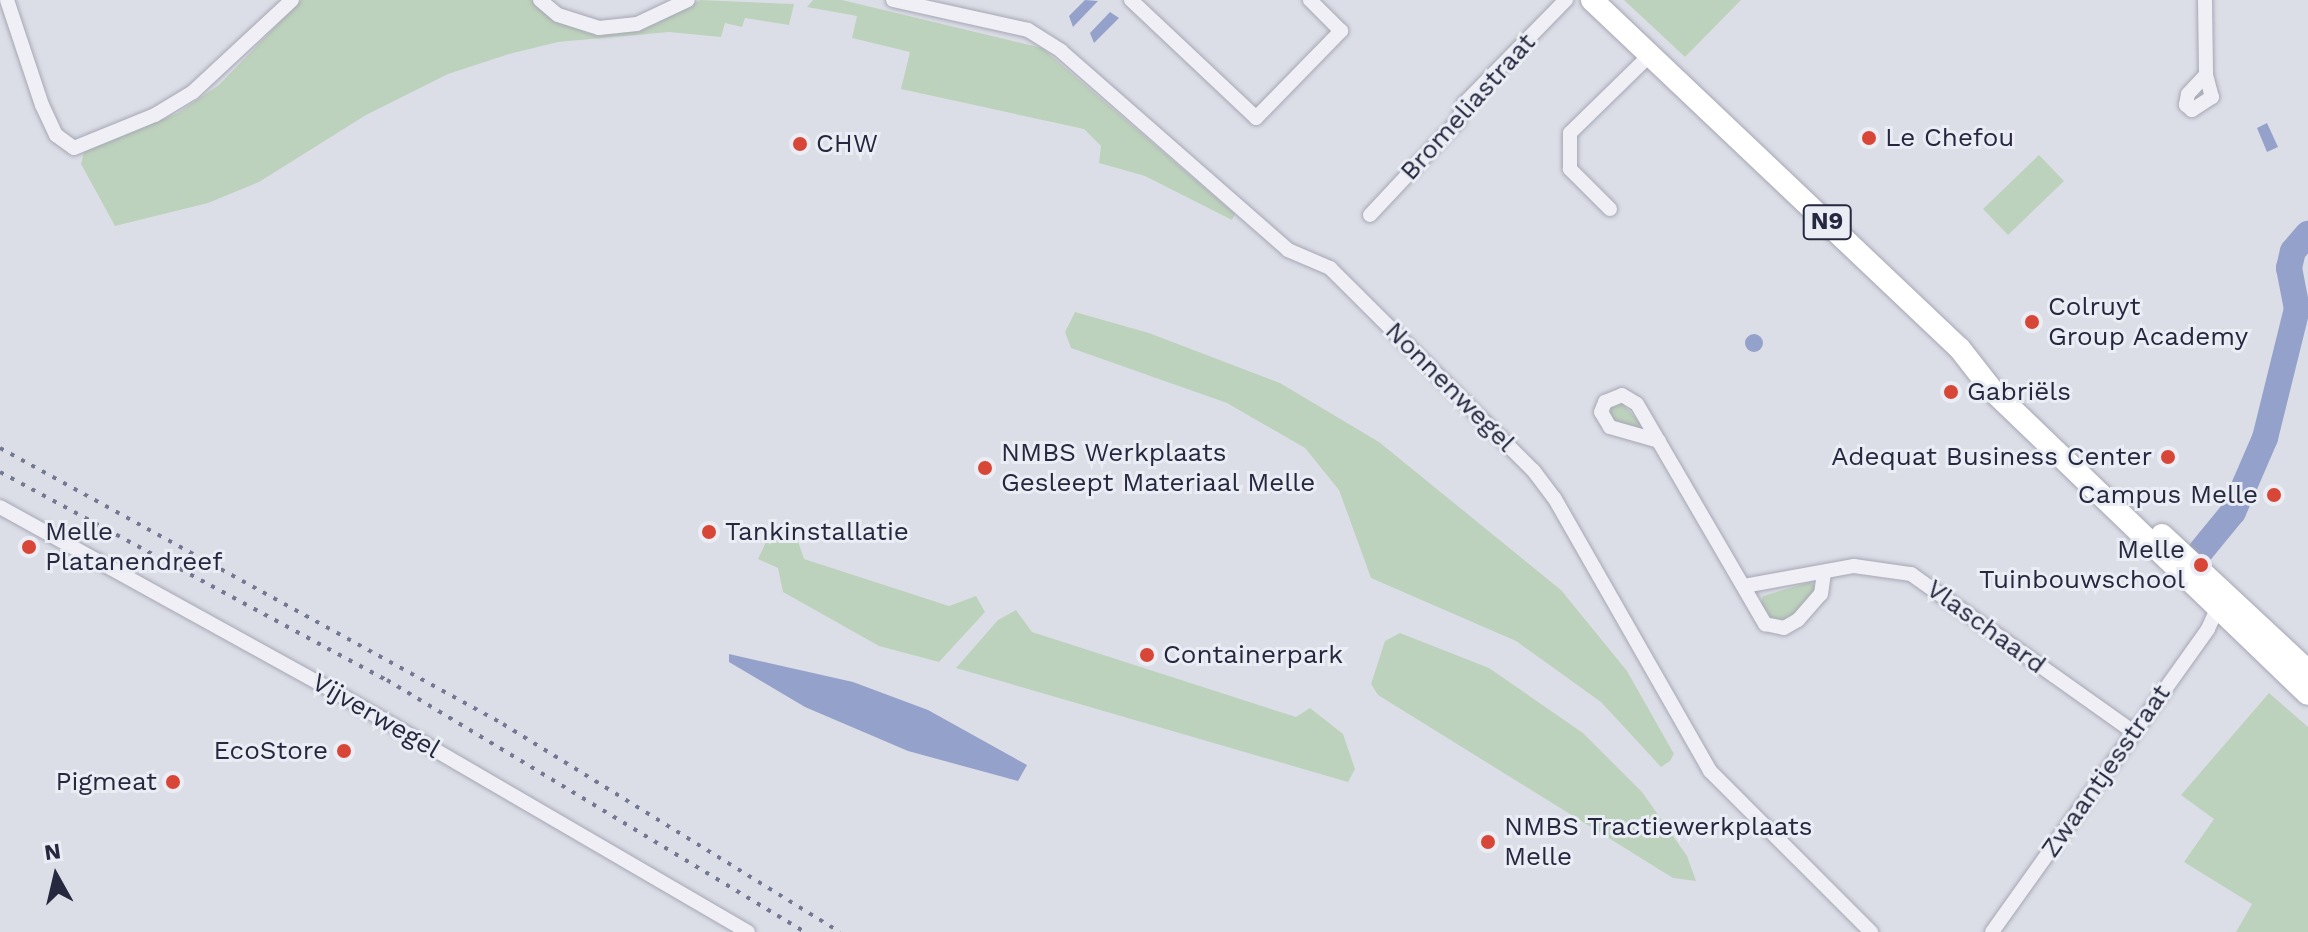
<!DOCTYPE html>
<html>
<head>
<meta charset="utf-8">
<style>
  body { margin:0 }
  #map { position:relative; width:2308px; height:932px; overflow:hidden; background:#dcdee7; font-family:"Work Sans",sans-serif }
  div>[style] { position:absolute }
  .green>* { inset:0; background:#bdd2bc }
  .water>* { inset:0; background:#94a1ca }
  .round { border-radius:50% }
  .river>* { height:26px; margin:-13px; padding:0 13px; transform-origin:13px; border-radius:13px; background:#94a1ca }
  .roads { filter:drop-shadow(0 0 2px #a5a7b4) drop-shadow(0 0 2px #a5a7b4) }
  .street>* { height:14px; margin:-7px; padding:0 7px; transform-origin:7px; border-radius:7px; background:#efeff5 }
  .primary>* { height:22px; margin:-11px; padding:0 11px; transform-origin:11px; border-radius:11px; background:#fff }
  .rail>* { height:4px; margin-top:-2px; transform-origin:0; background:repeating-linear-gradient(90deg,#747892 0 4px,transparent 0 12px) }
  .dots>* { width:22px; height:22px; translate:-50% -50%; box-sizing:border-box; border:4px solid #ebedf5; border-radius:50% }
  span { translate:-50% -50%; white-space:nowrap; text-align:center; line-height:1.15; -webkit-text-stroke:6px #ebedf5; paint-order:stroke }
  .shield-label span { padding:2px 6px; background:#ebedf5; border:2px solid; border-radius:6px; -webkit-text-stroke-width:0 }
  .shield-label { font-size:24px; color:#25283e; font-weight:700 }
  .street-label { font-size:26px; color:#25283e }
  .poi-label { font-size:26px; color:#25283e }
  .left { translate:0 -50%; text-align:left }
  .right { translate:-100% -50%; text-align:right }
  .north { position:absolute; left:16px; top:836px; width:80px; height:80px; -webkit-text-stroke:6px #ebedf5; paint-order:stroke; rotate:352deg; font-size:22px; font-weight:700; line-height:32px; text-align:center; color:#25283e }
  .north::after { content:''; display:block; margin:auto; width:28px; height:36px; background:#25283e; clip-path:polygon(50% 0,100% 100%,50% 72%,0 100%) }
</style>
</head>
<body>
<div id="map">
  <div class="green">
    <div style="clip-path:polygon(301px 0,532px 0,562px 23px,588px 33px,616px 34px,655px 24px,700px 0,794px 4px,789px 25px,745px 18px,742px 27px,725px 23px,721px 37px,669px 32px,558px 42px,509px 54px,448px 74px,366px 115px,259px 182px,208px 203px,115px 226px,81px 164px,84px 152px,178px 113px,219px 85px)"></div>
    <div style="clip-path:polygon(813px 0,842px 0,1042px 48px,1235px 214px,1232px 220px,1145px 176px,1099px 163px,1101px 146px,1084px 129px,901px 89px,910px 52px,852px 38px,857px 16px,807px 7px)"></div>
    <div style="clip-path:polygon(1624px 0,1741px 0,1685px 57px)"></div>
    <div style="clip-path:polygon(2039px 155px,2064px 181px,2008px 235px,1983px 209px)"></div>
    <div style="clip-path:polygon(1075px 312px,1149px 333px,1280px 383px,1379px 442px,1561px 590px,1627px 671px,1674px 754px,1670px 761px,1661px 767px,1601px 702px,1516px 641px,1371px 578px,1339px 490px,1305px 448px,1227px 403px,1071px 348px,1065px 332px)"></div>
    <div style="clip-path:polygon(1622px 403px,1640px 423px,1637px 431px,1610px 419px,1611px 407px)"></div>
    <div style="clip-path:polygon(772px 529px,797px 538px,804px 559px,949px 606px,976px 596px,985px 612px,939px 662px,879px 646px,783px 592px,778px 568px,758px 559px)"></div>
    <div style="clip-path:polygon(1810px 582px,1817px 587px,1810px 600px,1788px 620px,1767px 619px,1760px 605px,1763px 596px)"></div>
    <div style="clip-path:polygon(1016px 610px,1032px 632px,1296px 717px,1310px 708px,1343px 734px,1355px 769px,1348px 782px,956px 668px,998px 620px)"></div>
    <div style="clip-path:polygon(1400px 633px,1489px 668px,1583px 733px,1642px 792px,1687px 856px,1696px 881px,1673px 878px,1378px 695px,1371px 684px,1385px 641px)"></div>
    <div style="clip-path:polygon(2269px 693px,2308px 727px,2308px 932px,2236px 932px,2252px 904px,2184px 862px,2214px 819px,2181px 795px)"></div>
  </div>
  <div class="water">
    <div style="clip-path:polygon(1085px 0,1098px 1px,1073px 27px,1069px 16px)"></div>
    <div style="clip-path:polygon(1110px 12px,1119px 18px,1094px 43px,1090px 33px)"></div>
    <div style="clip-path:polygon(2267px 123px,2278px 147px,2267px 152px,2257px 128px)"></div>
    <div class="round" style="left:1745px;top:334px;width:18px;height:18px"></div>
    <div style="clip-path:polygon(729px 654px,853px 682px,928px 710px,1027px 765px,1018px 781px,908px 751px,805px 707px,729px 662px)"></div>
  </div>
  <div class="river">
    <div style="left:2201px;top:551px;width:50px;rotate:-50.6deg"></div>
    <div style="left:2233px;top:512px;width:81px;rotate:-66.6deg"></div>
    <div style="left:2265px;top:438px;width:133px;rotate:-76.1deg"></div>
    <div style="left:2297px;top:309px;width:42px;rotate:-101deg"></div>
    <div style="left:2289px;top:268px;width:17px;rotate:-77deg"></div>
    <div style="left:2293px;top:251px;width:23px;rotate:-49deg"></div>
  </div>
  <div class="roads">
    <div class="street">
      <div style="left:7px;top:0;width:111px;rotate:71.6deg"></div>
      <div style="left:42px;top:105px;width:33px;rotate:65deg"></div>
      <div style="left:56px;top:135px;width:22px;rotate:36deg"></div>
      <div style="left:74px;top:148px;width:87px;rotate:-22.2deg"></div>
      <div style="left:155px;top:115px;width:44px;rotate:-31.2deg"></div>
      <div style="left:193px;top:92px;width:135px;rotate:-42.9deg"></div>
      <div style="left:540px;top:0;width:23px;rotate:40deg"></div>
      <div style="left:558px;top:15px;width:43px;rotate:17.6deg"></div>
      <div style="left:599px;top:28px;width:38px;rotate:-6deg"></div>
      <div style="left:637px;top:24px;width:56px;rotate:-25.2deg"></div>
      <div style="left:893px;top:0;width:138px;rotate:12.5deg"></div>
      <div style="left:1028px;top:30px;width:39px;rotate:32deg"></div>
      <div style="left:1061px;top:51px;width:302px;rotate:41.2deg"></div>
      <div style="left:1288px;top:250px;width:46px;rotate:23.2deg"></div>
      <div style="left:1330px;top:268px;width:286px;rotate:44.9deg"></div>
      <div style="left:1533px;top:470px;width:36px;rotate:53deg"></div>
      <div style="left:1555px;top:499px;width:313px;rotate:60.3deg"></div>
      <div style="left:1710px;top:771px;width:228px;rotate:45deg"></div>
      <div style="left:1131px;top:0;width:172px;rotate:43.3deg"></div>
      <div style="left:1256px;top:118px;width:122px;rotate:-45.7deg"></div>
      <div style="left:1341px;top:31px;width:44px;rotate:-135deg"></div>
      <div style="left:2205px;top:0;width:75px;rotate:89.2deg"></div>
      <div style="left:2206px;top:75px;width:23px;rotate:75deg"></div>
      <div style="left:2212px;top:97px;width:24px;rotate:147deg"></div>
      <div style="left:2192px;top:110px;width:8px;rotate:-140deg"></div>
      <div style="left:2186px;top:105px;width:11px;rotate:-80deg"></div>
      <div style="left:2188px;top:94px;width:26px;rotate:-47deg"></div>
      <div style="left:1610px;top:209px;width:57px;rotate:-135deg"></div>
      <div style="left:1570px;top:169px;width:36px;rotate:-90deg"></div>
      <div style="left:1570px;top:133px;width:112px;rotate:-44.3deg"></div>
      <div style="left:1370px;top:215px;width:129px;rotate:-46.9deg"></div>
      <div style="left:1458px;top:121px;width:18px;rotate:-71deg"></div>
      <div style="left:1464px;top:104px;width:146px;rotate:-45.6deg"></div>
      <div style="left:1659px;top:441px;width:51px;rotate:-164.1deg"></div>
      <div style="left:1610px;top:427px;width:17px;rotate:-121deg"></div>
      <div style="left:1601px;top:412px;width:11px;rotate:-68deg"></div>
      <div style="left:1605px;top:402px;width:18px;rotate:-22deg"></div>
      <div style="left:1622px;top:395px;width:17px;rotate:31deg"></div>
      <div style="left:1637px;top:404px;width:255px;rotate:59.8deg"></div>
      <div style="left:1765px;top:624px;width:19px;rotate:12deg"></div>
      <div style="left:1784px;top:628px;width:16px;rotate:-30deg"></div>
      <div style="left:1798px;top:620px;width:35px;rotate:-49deg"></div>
      <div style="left:1821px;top:594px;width:21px;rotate:-82deg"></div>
      <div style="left:0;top:507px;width:395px;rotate:28.9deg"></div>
      <div style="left:346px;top:698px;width:465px;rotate:30.2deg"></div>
      <div style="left:1744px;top:586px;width:112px;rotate:-10.3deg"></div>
      <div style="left:1854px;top:566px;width:58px;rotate:8deg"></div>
      <div style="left:1911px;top:574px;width:272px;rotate:35.4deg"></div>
      <div style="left:1992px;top:932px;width:372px;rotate:-54.5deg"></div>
      <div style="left:2208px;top:629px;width:27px;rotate:-66deg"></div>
    </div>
    <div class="primary">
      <div style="left:1592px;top:0;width:507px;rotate:43.48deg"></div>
      <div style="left:1960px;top:349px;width:52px;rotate:52deg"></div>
      <div style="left:1992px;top:390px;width:438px;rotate:43.9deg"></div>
      <div style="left:2162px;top:535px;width:200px;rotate:43deg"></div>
    </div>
  </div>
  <div class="rail">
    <div style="left:0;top:448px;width:574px;rotate:28.75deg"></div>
    <div style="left:503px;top:724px;width:396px;rotate:31.7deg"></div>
    <div style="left:0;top:472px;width:439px;rotate:28.3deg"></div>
    <div style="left:387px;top:680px;width:488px;rotate:31.1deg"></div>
  </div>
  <div class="dots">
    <div style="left:1869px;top:138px;background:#d74636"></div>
    <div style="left:800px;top:144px;background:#d74636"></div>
    <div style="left:2032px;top:322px;background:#d74636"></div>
    <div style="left:1951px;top:392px;background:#d74636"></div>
    <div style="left:2168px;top:457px;background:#d74636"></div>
    <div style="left:985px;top:468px;background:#d74636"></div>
    <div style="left:2274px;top:495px;background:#d74636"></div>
    <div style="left:709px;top:532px;background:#d74636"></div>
    <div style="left:29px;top:547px;background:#d74636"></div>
    <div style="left:2201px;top:565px;background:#d74636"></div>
    <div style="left:1147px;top:655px;background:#d74636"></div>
    <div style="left:344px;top:751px;background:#d74636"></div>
    <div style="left:173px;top:782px;background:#d74636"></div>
    <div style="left:1488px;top:842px;background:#d74636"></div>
  </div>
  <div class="shield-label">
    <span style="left:1827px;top:222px">N9</span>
  </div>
  <div class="street-label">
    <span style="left:1468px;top:107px;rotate:-48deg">Bromeliastraat</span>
    <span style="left:1450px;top:387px;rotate:45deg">Nonnenwegel</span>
    <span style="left:1986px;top:627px;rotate:36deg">Vlaschaard</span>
    <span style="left:376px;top:716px;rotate:30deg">Vijverwegel</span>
    <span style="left:2106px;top:771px;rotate:-55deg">Zwaantjesstraat</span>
  </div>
  <div class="poi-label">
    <span class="left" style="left:1885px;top:138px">Le Chefou</span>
    <span class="left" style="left:816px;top:144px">CHW</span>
    <span class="left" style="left:2048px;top:322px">Colruyt<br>Group Academy</span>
    <span class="left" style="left:1967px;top:392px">Gabriëls</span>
    <span class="left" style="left:1001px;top:468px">NMBS Werkplaats<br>Gesleept Materiaal Melle</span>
    <span class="right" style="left:2152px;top:457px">Adequat Business Center</span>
    <span class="right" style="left:2258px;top:495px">Campus Melle</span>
    <span class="left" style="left:45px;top:547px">Melle<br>Platanendreef</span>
    <span class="left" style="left:725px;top:532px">Tankinstallatie</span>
    <span class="right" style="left:2185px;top:565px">Melle<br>Tuinbouwschool</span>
    <span class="left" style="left:1163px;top:655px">Containerpark</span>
    <span class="right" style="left:328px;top:751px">EcoStore</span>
    <span class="right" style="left:157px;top:782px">Pigmeat</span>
    <span class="left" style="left:1504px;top:842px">NMBS Tractiewerkplaats<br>Melle</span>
  </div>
  <div class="north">N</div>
</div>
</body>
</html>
